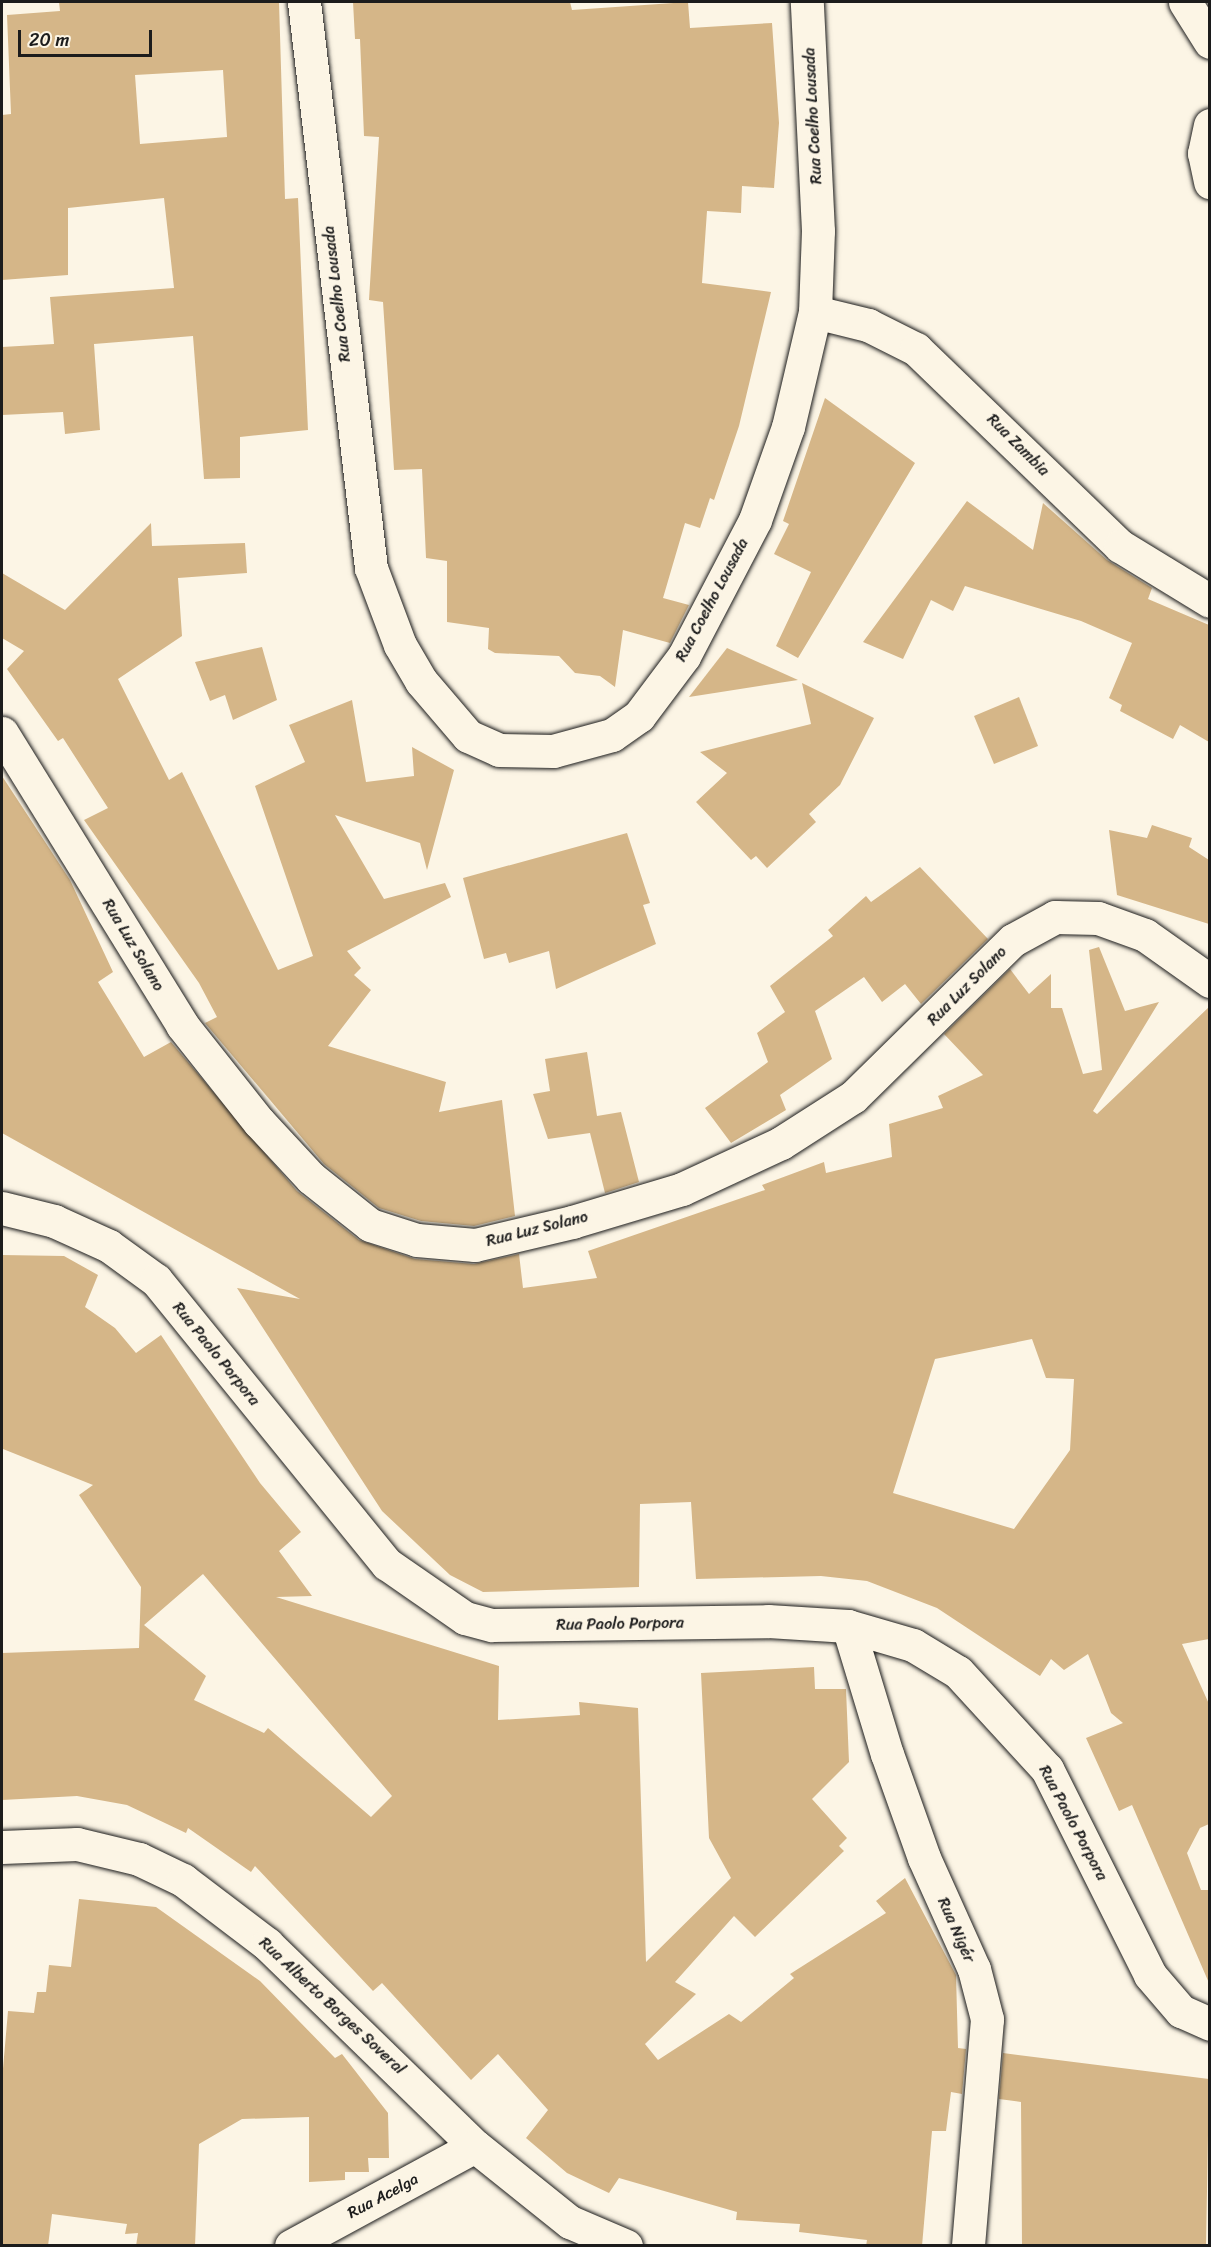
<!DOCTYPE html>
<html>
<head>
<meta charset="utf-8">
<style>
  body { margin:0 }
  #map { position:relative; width:1211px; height:2247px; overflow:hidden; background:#fcf5e5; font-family:Sriracha,sans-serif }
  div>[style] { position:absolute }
  .building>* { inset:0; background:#d5b688 }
  .roads { filter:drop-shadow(0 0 2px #1c1c1c) drop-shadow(0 0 2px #1c1c1c) }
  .minor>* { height:33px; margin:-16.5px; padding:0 16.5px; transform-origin:16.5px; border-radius:16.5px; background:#fcf5e5 }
  .tertiary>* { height:33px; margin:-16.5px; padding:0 16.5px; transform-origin:16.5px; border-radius:16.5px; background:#fcf5e5 }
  span { translate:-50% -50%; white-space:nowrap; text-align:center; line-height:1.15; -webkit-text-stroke:6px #fcf5e5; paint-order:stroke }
  .street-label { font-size:16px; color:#1c1c1c }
  .frame { position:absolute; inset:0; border:3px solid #1c1c1c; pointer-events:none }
  .scale { position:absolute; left:18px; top:30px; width:134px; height:27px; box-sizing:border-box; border:3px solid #1c1c1c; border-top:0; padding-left:8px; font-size:18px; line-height:21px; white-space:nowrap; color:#1c1c1c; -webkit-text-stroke:4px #fcf5e5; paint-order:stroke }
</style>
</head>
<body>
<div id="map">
  <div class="building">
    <div style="clip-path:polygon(evenodd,59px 2px,279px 2px,285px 199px,298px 198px,308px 430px,240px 437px,240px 478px,204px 479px,193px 336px,94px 344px,100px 430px,65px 434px,63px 412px,2px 415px,2px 347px,54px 344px,50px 297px,174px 288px,164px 198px,68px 208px,68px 275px,2px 280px,2px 115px,11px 114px,7px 15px,60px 11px,59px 2px,223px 70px,227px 137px,140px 144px,135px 75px,223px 70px)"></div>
    <div style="clip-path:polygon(353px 2px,570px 2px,572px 10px,688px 2px,690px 28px,772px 23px,779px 123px,774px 188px,742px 186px,741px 213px,707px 211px,702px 283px,771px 292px,739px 426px,714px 500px,710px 498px,700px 528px,685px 523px,663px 598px,689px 605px,670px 643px,623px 630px,615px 687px,600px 676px,575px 673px,559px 656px,495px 653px,488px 649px,489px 628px,447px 622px,447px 561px,426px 558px,422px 469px,394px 470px,383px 302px,369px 300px,379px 137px,364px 136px,360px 39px,355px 39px)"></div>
    <div style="clip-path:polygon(825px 398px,915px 463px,798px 658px,776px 646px,811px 572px,774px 554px,789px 524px,783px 521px)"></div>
    <div style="clip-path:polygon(967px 501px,1033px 550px,1043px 503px,1107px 560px,1152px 588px,1148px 599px,1209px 625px,1209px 742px,1180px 725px,1173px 739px,1120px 711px,1122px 705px,1109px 698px,1132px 643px,1081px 621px,965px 586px,953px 611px,931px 600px,903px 659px,863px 642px)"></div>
    <div style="clip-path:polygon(151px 523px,152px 546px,245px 543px,247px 573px,178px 578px,182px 636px,118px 679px,169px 780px,182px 772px,278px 970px,313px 956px,255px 786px,305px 762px,289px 725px,352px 700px,366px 782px,414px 776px,412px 747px,454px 770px,427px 870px,420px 843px,335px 815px,384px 899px,445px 883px,451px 897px,347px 951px,361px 968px,354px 975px,371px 990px,328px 1046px,446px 1082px,439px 1112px,502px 1100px,515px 1216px,474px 1226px,421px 1221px,379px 1208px,324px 1164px,205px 1023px,217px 1017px,199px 983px,84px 820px,108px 808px,63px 738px,58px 741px,7px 669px,24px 651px,2px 638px,2px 573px,65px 610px)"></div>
    <div style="clip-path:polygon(262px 647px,277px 700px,233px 720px,225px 695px,210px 701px,195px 662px)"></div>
    <div style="clip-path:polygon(727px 648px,798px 680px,689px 697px)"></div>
    <div style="clip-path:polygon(802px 683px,874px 718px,840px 785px,809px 814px,816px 822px,767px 868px,756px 856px,751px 860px,696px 802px,727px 773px,700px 752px,811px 724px)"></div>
    <div style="clip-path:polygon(1019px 697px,1038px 746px,994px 764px,974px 716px)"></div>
    <div style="clip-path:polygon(evenodd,2px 776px,70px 880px,113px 972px,98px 982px,144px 1057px,171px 1042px,297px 1191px,359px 1240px,415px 1259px,474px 1264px,519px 1254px,523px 1288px,597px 1278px,588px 1251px,765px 1190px,762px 1185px,824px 1162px,826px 1173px,892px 1157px,889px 1124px,943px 1108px,938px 1096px,983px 1075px,944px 1034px,1010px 969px,1029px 994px,1051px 974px,1051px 1008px,1062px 1008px,1083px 1074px,1102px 1070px,1089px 950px,1099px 947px,1125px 1011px,1159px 1002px,1093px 1111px,1097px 1114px,1209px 1007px,1209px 1639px,1182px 1644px,1209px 1704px,1209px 1824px,1200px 1828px,1187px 1853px,1201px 1890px,1209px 1890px,1209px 1983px,1132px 1805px,1119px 1811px,1086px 1738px,1123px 1723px,1111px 1713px,1088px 1654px,1064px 1670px,1051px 1659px,1040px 1676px,937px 1608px,867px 1581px,821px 1576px,696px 1579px,691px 1502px,640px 1504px,639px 1587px,483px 1592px,450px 1575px,382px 1511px,237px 1288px,300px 1299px,2px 1133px,2px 776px,1032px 1339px,1046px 1378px,1074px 1379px,1070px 1450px,1014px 1529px,893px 1493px,935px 1359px,1032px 1339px)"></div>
    <div style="clip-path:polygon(1152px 825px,1192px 838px,1189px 847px,1209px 860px,1209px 924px,1117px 895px,1109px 830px,1147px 838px)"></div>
    <div style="clip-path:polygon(627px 833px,650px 903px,643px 905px,656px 944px,556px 989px,549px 951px,509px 963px,506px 953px,484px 959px,463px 878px)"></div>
    <div style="clip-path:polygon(920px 867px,988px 939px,921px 1004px,905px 984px,882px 1002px,864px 977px,815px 1011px,832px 1059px,780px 1095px,786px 1110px,731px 1143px,705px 1108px,768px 1062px,757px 1033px,785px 1012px,770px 986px,833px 936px,828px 930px,866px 896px,871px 902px)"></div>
    <div style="clip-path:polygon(587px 1052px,597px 1116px,621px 1112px,639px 1182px,605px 1193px,590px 1133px,548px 1139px,533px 1094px,550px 1091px,545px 1059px)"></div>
    <div style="clip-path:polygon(evenodd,2px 1255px,64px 1256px,98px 1275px,85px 1307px,115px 1328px,136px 1353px,161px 1335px,260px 1483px,301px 1532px,279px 1551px,312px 1596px,276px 1597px,499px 1666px,498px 1720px,580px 1715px,579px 1702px,638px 1708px,646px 1962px,731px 1878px,709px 1838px,701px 1673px,814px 1667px,815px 1689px,846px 1689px,849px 1762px,812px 1799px,847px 1838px,839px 1846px,844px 1851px,755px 1937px,734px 1916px,675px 1982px,696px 1994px,645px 2044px,658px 2060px,729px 2014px,741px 2022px,794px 1978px,790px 1974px,886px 1913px,876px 1901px,905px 1878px,956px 1975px,958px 2048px,966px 2049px,962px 2094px,951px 2092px,946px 2131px,932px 2131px,922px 2246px,866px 2246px,867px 2240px,799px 2232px,800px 2224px,736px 2220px,737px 2212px,619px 2178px,609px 2193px,567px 2173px,526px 2138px,548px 2110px,498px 2054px,471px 2080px,382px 1983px,373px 1991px,255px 1866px,251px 1872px,188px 1828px,186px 1833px,127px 1805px,77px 1796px,2px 1800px,2px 1653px,139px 1648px,141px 1587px,79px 1495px,93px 1485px,3px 1449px,2px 1255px,203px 1574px,392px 1796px,371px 1817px,268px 1728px,264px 1733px,194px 1700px,206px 1676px,144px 1625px,203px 1574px)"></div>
    <div style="clip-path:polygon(79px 1899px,156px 1907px,260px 1981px,335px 2058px,342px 2054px,388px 2113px,389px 2158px,368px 2158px,369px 2172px,345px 2172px,345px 2180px,309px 2182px,309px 2117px,242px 2119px,199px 2144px,195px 2246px,136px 2246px,138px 2233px,125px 2234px,127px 2224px,52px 2214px,48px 2246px,2px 2246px,2px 2080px,8px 2011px,34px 2013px,37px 1992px,46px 1992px,49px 1965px,71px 1967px)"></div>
    <div style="clip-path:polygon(1003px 2053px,1209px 2079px,1206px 2246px,1022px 2246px,1021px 2102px,999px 2099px)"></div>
  </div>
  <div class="roads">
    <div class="minor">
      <div style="left:304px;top:2px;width:570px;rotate:83.25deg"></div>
      <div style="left:371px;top:568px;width:82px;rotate:69.4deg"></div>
      <div style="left:400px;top:645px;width:42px;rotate:59.7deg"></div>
      <div style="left:421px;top:681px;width:72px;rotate:49.5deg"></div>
      <div style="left:468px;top:736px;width:34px;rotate:24deg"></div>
      <div style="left:499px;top:750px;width:54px;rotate:1.1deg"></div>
      <div style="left:553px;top:751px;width:61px;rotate:-15.2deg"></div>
      <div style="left:612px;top:735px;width:33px;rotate:-35deg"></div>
      <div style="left:639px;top:716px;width:75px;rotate:-53.1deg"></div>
      <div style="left:684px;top:656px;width:153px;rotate:-62.4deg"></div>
      <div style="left:755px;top:520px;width:99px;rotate:-70.5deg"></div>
      <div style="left:788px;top:427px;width:118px;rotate:-76.8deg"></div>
      <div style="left:815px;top:312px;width:81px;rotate:-87.9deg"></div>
      <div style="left:818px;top:231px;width:229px;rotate:-92.8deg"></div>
      <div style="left:1185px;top:2px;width:47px;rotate:58deg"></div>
      <div style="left:1210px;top:125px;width:29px;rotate:102deg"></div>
      <div style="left:1204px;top:153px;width:30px;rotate:78deg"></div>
      <div style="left:815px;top:312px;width:55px;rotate:13.8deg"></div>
      <div style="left:868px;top:325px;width:54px;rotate:26.6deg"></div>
      <div style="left:916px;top:349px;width:284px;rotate:44deg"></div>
      <div style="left:1120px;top:546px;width:105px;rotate:31.4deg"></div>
      <div style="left:2px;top:733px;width:343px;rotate:58.3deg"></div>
      <div style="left:182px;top:1025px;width:124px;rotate:51.6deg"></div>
      <div style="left:259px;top:1122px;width:76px;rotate:47.1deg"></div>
      <div style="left:311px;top:1178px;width:75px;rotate:38.5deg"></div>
      <div style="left:370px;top:1225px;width:49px;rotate:17.7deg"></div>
      <div style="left:417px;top:1240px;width:58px;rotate:4.9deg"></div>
      <div style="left:475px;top:1245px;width:100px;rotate:-13.3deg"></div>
      <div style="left:572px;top:1222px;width:115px;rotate:-16.7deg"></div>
      <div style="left:682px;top:1189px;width:109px;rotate:-24.9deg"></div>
      <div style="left:781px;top:1143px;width:85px;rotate:-32.6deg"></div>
      <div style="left:853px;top:1097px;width:224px;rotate:-44.5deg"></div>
      <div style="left:1013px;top:940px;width:48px;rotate:-28.7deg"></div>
      <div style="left:1055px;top:917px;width:43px;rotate:1.3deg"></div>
      <div style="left:1098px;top:918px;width:50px;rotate:19.9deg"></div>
      <div style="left:1145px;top:935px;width:80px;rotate:35.3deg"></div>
      <div style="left:848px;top:1626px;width:134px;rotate:73.1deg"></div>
      <div style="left:887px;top:1754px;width:110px;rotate:70.4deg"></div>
      <div style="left:924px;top:1858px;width:122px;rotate:65.8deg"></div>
      <div style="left:974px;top:1969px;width:52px;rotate:75.4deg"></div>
      <div style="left:987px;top:2019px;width:228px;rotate:94.8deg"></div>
      <div style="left:2px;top:1847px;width:75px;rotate:-2.3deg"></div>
      <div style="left:77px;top:1844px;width:64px;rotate:13.6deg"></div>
      <div style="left:139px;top:1859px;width:49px;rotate:25.5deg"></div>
      <div style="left:183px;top:1880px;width:106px;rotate:37.3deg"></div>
      <div style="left:267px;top:1944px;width:290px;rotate:44.2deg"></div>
      <div style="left:475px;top:2146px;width:122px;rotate:38.7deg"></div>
      <div style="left:570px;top:2222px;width:61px;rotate:23.2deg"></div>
      <div style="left:291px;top:2246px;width:209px;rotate:-28.5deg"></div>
    </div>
    <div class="tertiary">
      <div style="left:2px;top:1208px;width:54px;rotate:14deg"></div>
      <div style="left:54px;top:1221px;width:60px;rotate:24.4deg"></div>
      <div style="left:109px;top:1246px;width:58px;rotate:35.9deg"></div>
      <div style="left:156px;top:1280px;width:366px;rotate:50.9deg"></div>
      <div style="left:387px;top:1564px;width:95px;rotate:34.7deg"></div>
      <div style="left:465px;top:1618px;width:28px;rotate:15deg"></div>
      <div style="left:492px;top:1625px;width:276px;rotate:-0.8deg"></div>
      <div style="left:768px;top:1621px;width:80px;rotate:3.6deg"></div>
      <div style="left:848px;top:1626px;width:68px;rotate:16.3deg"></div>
      <div style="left:913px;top:1645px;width:52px;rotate:31deg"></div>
      <div style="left:958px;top:1672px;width:132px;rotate:47.5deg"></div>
      <div style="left:1047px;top:1769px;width:230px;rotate:63.4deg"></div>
      <div style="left:1150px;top:1975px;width:48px;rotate:49.3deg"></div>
      <div style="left:1181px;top:2011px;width:32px;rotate:24deg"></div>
    </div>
  </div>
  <div class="street-label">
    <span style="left:813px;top:116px;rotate:-93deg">Rua Coelho Lousada</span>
    <span style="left:337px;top:294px;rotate:-97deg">Rua Coelho Lousada</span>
    <span style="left:1018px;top:445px;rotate:45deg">Rua Zambia</span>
    <span style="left:712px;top:600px;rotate:-62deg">Rua Coelho Lousada</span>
    <span style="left:133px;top:945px;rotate:59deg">Rua Luz Solano</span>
    <span style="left:967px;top:986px;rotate:-45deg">Rua Luz Solano</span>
    <span style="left:537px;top:1229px;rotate:-14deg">Rua Luz Solano</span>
    <span style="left:216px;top:1354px;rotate:51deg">Rua Paolo Porpora</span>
    <span style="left:620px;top:1624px;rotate:-1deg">Rua Paolo Porpora</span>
    <span style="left:1073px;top:1823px;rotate:62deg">Rua Paolo Porpora</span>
    <span style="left:956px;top:1930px;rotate:66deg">Rua Nigér</span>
    <span style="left:332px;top:2006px;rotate:43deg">Rua Alberto Borges Soveral</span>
    <span style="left:383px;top:2196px;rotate:-28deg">Rua Acelga</span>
  </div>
  <div class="frame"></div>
  <div class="scale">20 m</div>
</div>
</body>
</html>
